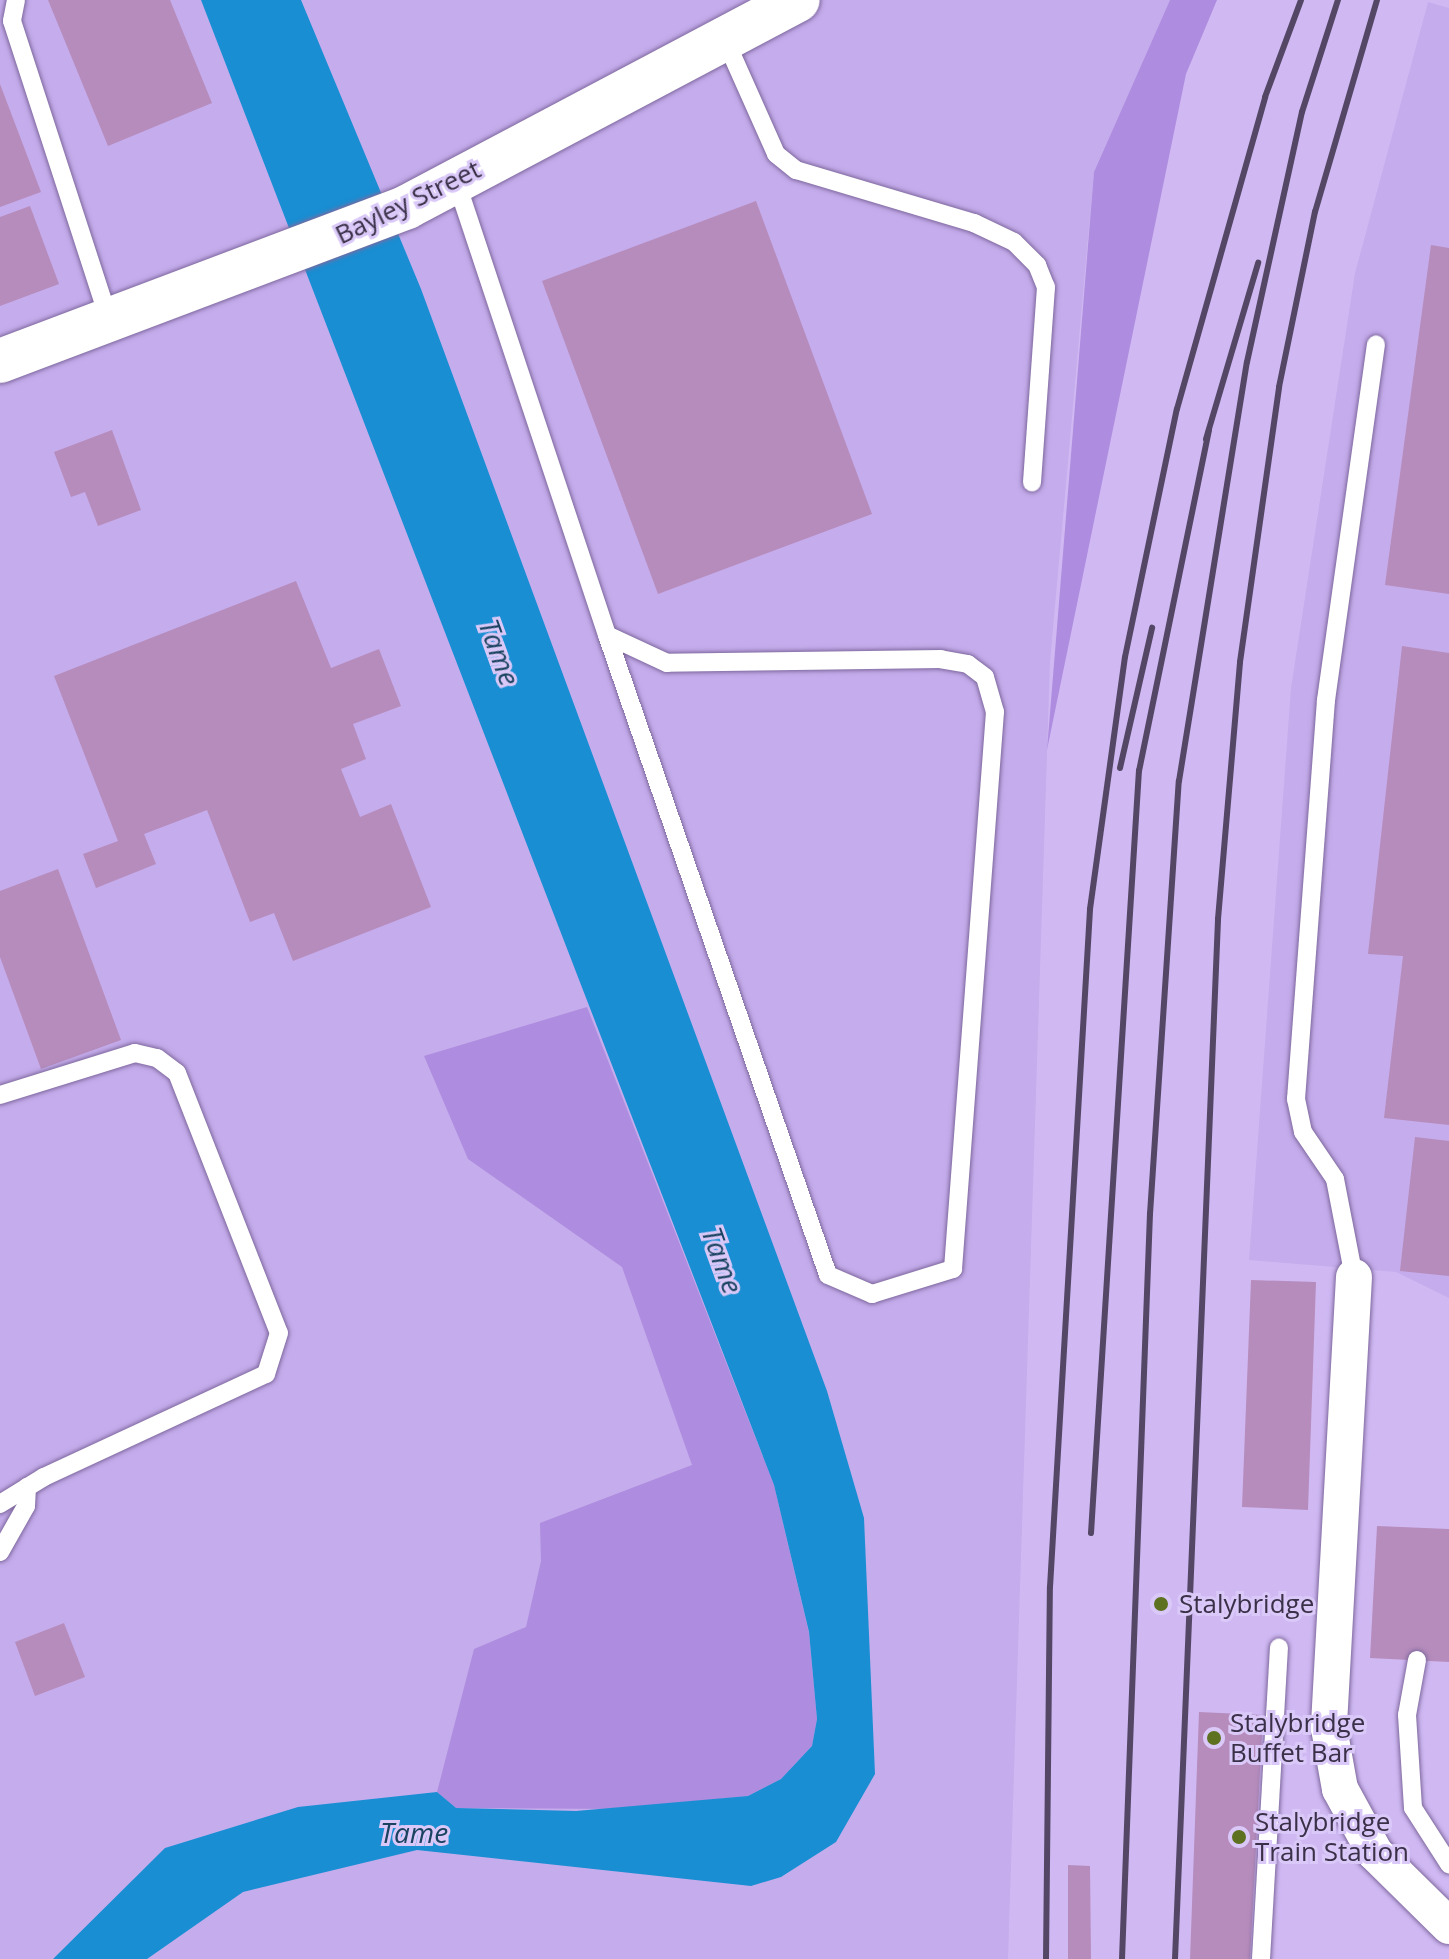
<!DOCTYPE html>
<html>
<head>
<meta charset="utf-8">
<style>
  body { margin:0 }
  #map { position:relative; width:1449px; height:1959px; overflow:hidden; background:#d0b9f3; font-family:"Open Sans",sans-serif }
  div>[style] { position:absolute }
  .built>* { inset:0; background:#c5acec }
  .green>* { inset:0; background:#ae8cdf }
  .water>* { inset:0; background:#198ed3 }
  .building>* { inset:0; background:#b68cbc }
  .roads { filter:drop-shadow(0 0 2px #7e689d) drop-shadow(0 0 2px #7e689d) }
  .service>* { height:18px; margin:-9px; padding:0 9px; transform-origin:9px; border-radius:9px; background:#fff }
  .minor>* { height:36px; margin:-18px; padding:0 18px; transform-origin:18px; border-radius:18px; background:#fff }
  .tertiary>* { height:44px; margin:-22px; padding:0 22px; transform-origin:22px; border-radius:22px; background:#fff }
  .rail>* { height:6px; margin:-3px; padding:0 3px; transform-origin:3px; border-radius:3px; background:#544765 }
  .dots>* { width:22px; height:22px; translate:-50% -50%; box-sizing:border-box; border:4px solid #dac9f8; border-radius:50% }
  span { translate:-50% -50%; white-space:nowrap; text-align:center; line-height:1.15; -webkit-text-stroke:6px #dac9f8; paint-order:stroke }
  .street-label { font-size:26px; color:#3a3048 }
  .poi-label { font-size:26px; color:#3a3048 }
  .left { translate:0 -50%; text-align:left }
  .water-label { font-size:28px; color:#194360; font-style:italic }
</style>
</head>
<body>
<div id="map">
  <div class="built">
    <div style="clip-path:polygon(0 0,1170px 0,1094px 172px,1050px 662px,1008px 1959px,0 1959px)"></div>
    <div style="clip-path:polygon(1428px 2px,1449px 8px,1449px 1298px,1396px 1272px,1249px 1260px,1291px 688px,1355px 273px)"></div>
  </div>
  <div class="green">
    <div style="clip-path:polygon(1170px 0,1217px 0,1186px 74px,1047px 750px,1094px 172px)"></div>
    <div style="clip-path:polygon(587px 1007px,774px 1485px,809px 1633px,817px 1719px,812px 1746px,781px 1779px,748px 1796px,620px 1809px,455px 1808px,437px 1792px,474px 1649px,526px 1627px,541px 1561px,540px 1523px,692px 1465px,622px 1267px,468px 1159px,424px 1056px)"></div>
  </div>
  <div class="water">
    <div style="clip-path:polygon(201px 0,301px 0,421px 289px,827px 1391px,864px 1518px,875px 1774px,836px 1842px,781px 1877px,751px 1886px,417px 1850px,243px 1892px,147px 1959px,53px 1959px,165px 1848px,298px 1807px,437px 1792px,456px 1808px,576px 1811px,748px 1796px,781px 1779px,812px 1746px,817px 1719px,809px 1632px,774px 1485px)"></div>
  </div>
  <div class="building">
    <div style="clip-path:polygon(48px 0,170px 0,212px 103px,108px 146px)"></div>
    <div style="clip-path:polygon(0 84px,41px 192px,0 207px)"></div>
    <div style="clip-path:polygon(756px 201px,872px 514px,658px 594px,542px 281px)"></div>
    <div style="clip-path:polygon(30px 206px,59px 284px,0 306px,0 217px)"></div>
    <div style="clip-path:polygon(1431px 245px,1449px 248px,1449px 594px,1385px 585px)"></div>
    <div style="clip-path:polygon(112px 430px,141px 510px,98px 526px,85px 492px,71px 497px,54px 452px)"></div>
    <div style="clip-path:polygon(296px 581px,331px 668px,379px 649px,401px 706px,353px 724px,366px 759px,341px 769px,360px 817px,391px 804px,431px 907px,293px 961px,274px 913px,250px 922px,207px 810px,144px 834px,156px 864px,96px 888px,83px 854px,118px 841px,54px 676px)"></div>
    <div style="clip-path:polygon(1402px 646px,1449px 653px,1449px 1125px,1384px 1118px,1403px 956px,1368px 954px)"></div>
    <div style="clip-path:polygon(58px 869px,121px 1040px,41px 1069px,0 957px,0 891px)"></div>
    <div style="clip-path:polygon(1415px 1137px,1449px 1141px,1449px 1276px,1400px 1271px)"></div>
    <div style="clip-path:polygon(1251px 1280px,1316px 1282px,1308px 1510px,1242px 1507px)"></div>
    <div style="clip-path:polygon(1377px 1526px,1449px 1529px,1449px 1662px,1370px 1658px)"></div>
    <div style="clip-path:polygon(64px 1623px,85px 1677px,35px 1696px,15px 1642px)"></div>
    <div style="clip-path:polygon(1199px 1712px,1263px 1715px,1250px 1959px,1190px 1959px)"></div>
    <div style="clip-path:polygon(1068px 1865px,1090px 1866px,1091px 1959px,1068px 1959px)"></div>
  </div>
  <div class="roads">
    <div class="service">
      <div style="left:16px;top:0;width:21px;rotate:101deg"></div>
      <div style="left:12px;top:21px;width:313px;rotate:72deg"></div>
      <div style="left:724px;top:37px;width:128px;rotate:66deg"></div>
      <div style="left:776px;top:154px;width:26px;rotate:39deg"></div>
      <div style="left:796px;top:170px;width:186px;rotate:16.6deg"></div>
      <div style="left:974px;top:223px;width:44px;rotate:25.4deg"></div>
      <div style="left:1014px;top:242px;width:33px;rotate:45deg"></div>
      <div style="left:1037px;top:265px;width:24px;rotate:68deg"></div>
      <div style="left:1046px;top:287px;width:196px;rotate:94.1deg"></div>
      <div style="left:456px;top:181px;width:478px;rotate:71.6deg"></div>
      <div style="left:607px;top:635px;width:677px;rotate:70.95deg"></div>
      <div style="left:828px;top:1275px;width:48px;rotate:23.4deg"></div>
      <div style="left:872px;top:1294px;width:85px;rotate:-17.2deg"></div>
      <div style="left:953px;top:1269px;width:559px;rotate:-85.69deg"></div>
      <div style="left:995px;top:712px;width:36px;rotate:-106deg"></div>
      <div style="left:985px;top:677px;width:21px;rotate:-143deg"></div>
      <div style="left:968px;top:664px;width:27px;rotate:-170deg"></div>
      <div style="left:941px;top:659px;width:274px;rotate:179.2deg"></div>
      <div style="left:667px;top:663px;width:66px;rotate:-155deg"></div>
      <div style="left:0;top:1095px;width:141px;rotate:-17.3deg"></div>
      <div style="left:135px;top:1053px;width:23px;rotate:13deg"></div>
      <div style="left:157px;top:1058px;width:25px;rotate:37deg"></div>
      <div style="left:177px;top:1073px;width:279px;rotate:68.6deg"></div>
      <div style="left:279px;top:1333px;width:43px;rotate:107.6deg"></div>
      <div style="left:266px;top:1374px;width:245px;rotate:155.1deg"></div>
      <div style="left:44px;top:1477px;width:52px;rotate:148.5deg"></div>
      <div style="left:1354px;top:1277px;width:100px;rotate:-101deg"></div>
      <div style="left:1335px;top:1179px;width:57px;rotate:-124.2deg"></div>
      <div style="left:1303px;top:1132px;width:34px;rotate:-102deg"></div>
      <div style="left:1296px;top:1099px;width:400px;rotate:-85.7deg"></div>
      <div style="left:1326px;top:700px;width:359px;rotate:-82deg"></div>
      <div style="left:0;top:1552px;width:53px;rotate:-60.5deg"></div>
      <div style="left:26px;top:1506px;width:19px;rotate:-87deg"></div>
      <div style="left:1417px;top:1660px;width:56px;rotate:100.3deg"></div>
      <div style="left:1407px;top:1715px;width:93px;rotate:86.3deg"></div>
      <div style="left:1413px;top:1808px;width:67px;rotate:57.3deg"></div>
      <div style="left:1261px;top:1959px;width:312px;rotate:-86.7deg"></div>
    </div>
    <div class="minor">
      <div style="left:1354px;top:1277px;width:452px;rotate:93.2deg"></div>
      <div style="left:1329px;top:1728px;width:62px;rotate:79.8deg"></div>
      <div style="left:1340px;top:1789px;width:73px;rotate:61.3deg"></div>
      <div style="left:1375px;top:1853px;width:104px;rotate:44.6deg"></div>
    </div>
    <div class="tertiary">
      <div style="left:0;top:361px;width:435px;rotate:-20.7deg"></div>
      <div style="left:407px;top:207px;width:442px;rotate:-27.9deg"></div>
    </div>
  </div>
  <div class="rail">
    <div style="left:1206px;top:439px;width:184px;rotate:-73.5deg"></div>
    <div style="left:1120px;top:768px;width:144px;rotate:-77.1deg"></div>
    <div style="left:1091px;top:1533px;width:764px;rotate:-86.4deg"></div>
    <div style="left:1139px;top:771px;width:348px;rotate:-78.4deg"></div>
    <div style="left:1046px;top:1959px;width:372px;rotate:-89.4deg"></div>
    <div style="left:1050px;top:1587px;width:679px;rotate:-86.62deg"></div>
    <div style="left:1090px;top:909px;width:254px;rotate:-82.1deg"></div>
    <div style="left:1125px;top:657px;width:253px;rotate:-78.2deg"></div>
    <div style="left:1177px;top:409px;width:324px;rotate:-74.2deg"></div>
    <div style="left:1265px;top:97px;width:103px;rotate:-69.6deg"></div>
    <div style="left:1122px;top:1959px;width:746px;rotate:-87.85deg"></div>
    <div style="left:1150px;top:1214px;width:434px;rotate:-86.2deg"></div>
    <div style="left:1179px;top:781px;width:424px;rotate:-80.8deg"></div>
    <div style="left:1247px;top:362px;width:256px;rotate:-77.6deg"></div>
    <div style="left:1302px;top:112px;width:118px;rotate:-72.2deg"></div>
    <div style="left:1175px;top:1959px;width:1041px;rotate:-87.63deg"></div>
    <div style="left:1218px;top:919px;width:258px;rotate:-85.1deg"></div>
    <div style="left:1240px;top:662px;width:278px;rotate:-81.9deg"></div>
    <div style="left:1279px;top:387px;width:179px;rotate:-78.4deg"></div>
    <div style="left:1315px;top:212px;width:221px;rotate:-73.7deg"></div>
  </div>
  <div class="dots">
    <div style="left:1161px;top:1604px;background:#5d7120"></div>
    <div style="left:1214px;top:1738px;background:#5d7120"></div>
    <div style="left:1239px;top:1837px;background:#5d7120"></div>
  </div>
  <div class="street-label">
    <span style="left:408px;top:202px;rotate:-26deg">Bayley Street</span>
  </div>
  <div class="poi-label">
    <span class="left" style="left:1179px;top:1604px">Stalybridge</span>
    <span class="left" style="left:1230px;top:1738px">Stalybridge<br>Buffet Bar</span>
    <span class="left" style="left:1255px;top:1837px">Stalybridge<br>Train Station</span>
  </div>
  <div class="water-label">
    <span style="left:500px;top:652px;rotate:70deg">Tame</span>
    <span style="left:723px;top:1260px;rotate:70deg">Tame</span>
    <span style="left:414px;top:1832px">Tame</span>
  </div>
</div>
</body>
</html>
